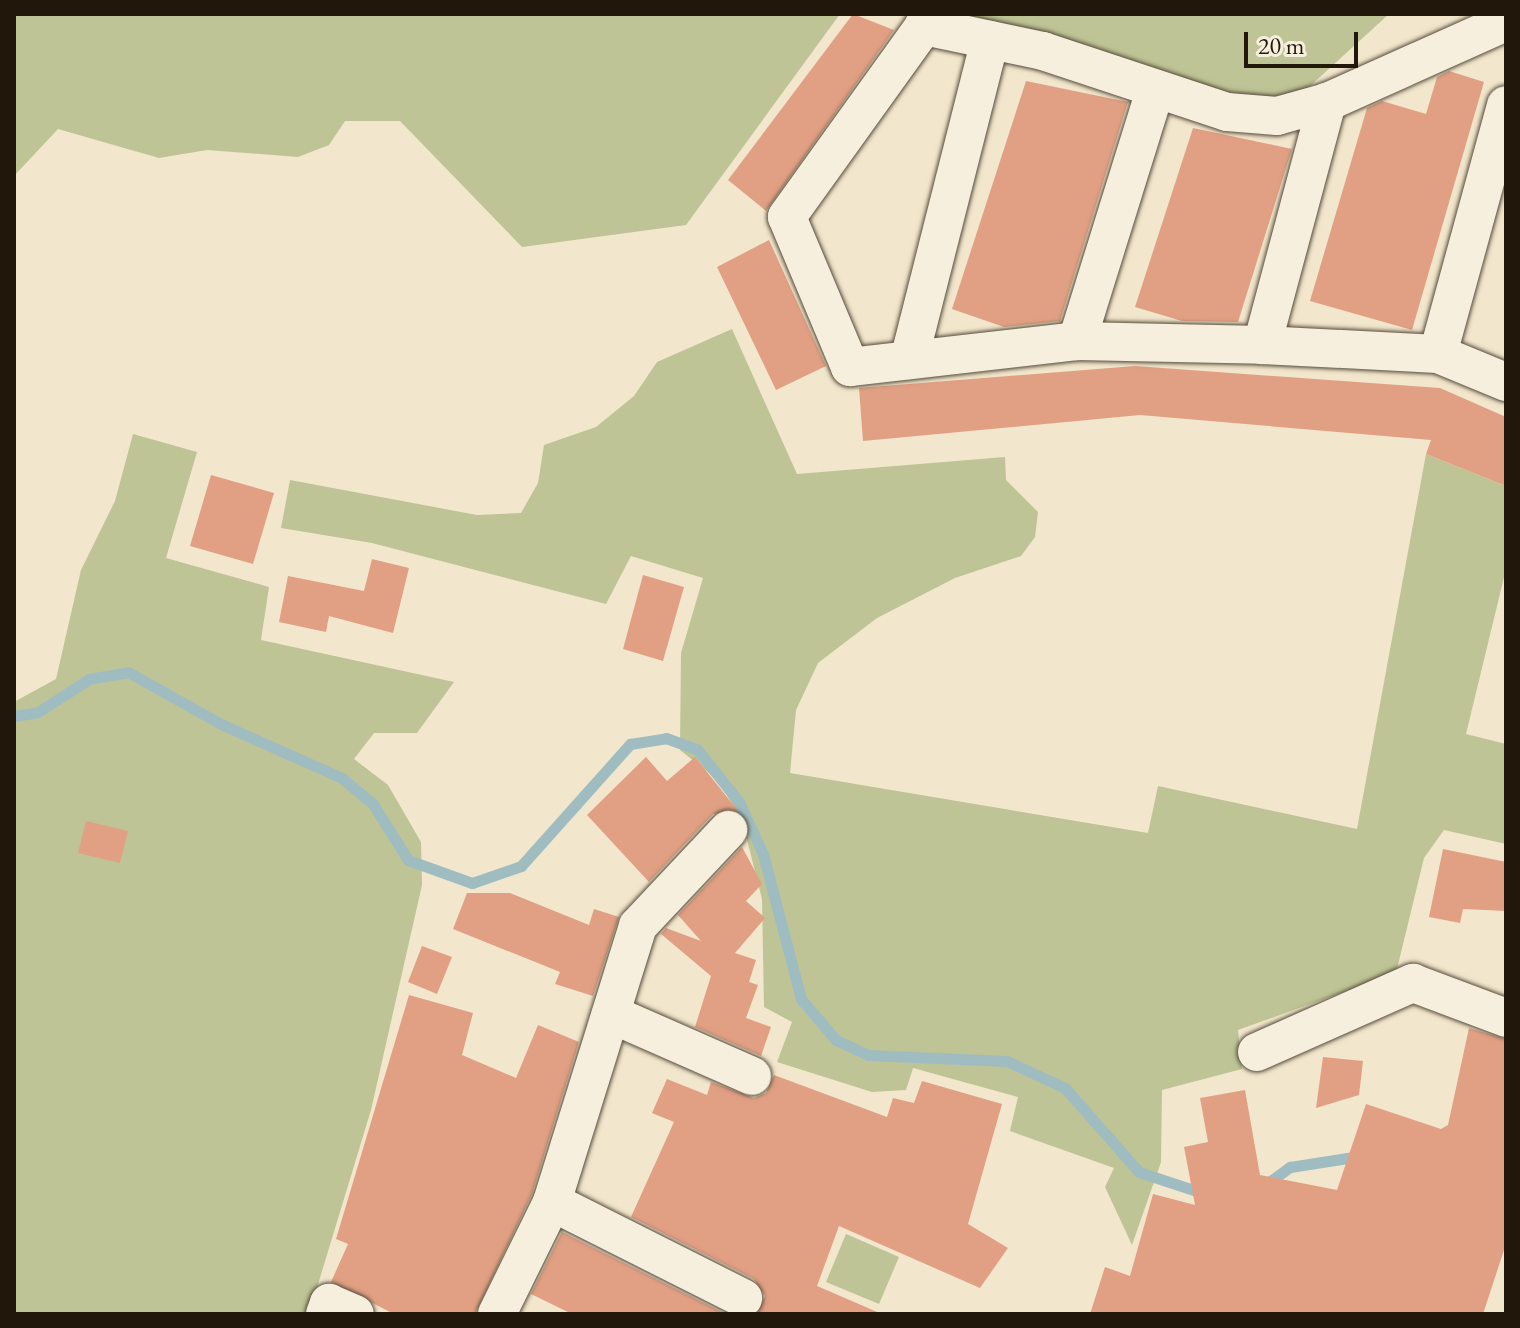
<!DOCTYPE html>
<html>
<head>
<meta charset="utf-8">
<style>
  body { margin:0 }
  #map { position:relative; width:1520px; height:1328px; overflow:hidden; background:#f2e6cc; font-family:"EB Garamond",serif }
  div>[style] { position:absolute }
  .green>* { inset:0; background:#bec495 }
  .stream>* { height:11px; margin:-5.5px; padding:0 5.5px; transform-origin:5.5px; border-radius:5.5px; background:#9fbdc1 }
  .building>* { inset:0; background:#e1a084 }
  .roads { filter:drop-shadow(0 0 2px #554b3b) drop-shadow(0 0 2px #554b3b) }
  .minor>* { height:38px; margin:-19px; padding:0 19px; transform-origin:19px; border-radius:19px; background:#f7efde }
  span { translate:-50% -50%; white-space:nowrap; text-align:center; line-height:1.15; -webkit-text-stroke:8px #f7efde; paint-order:stroke }
  .frame { position:absolute; inset:0; border:16px solid #21170b; pointer-events:none }
  .scale { position:absolute; left:1244px; top:32px; width:114px; height:36px; box-sizing:border-box; border:4px solid #21170b; border-top:0; padding-left:10px; font-size:24px; line-height:28px; white-space:nowrap; color:#21170b; -webkit-text-stroke:6px #f7efde; paint-order:stroke }
</style>
</head>
<body>
<div id="map">
  <div class="green">
    <div style="clip-path:polygon(14px 14px,840px 14px,686px 225px,522px 247px,400px 121px,345px 121px,329px 145px,298px 157px,207px 150px,159px 158px,58px 129px,14px 176px)"></div>
    <div style="clip-path:polygon(914px 14px,1389px 14px,1287px 107px)"></div>
    <div style="clip-path:polygon(732px 329px,797px 474px,1005px 457px,1006px 480px,1038px 512px,1035px 537px,1021px 556px,955px 578px,877px 618px,818px 663px,796px 710px,790px 773px,1148px 833px,1158px 786px,1357px 829px,1426px 454px,1506px 486px,1506px 569px,1466px 734px,1506px 744px,1506px 844px,1444px 830px,1424px 858px,1396px 973px,1238px 1030px,1242px 1069px,1162px 1090px,1161px 1162px,1132px 1245px,1105px 1187px,1114px 1168px,1010px 1131px,1018px 1097px,913px 1068px,906px 1090px,872px 1092px,777px 1062px,792px 1022px,764px 1007px,762px 899px,743px 824px,719px 781px,680px 750px,681px 653px,703px 578px,631px 556px,606px 604px,372px 543px,281px 528px,290px 480px,477px 515px,521px 513px,538px 483px,544px 445px,596px 427px,634px 396px,657px 362px)"></div>
    <div style="clip-path:polygon(133px 434px,197px 452px,166px 558px,269px 587px,261px 640px,454px 682px,417px 733px,374px 733px,354px 759px,388px 785px,421px 842px,422px 885px,371px 1110px,309px 1314px,14px 1314px,14px 702px,56px 679px,81px 570px,115px 501px)"></div>
    <div style="clip-path:polygon(846px 1234px,899px 1257px,879px 1304px,826px 1282px)"></div>
  </div>
  <div class="stream">
    <div style="left:14px;top:716px;width:24px;rotate:-9deg"></div>
    <div style="left:38px;top:712px;width:61px;rotate:-32.9deg"></div>
    <div style="left:89px;top:679px;width:40px;rotate:-10deg"></div>
    <div style="left:128px;top:672px;width:107px;rotate:29.2deg"></div>
    <div style="left:221px;top:724px;width:133px;rotate:24.1deg"></div>
    <div style="left:342px;top:778px;width:40px;rotate:40deg"></div>
    <div style="left:373px;top:804px;width:66px;rotate:58deg"></div>
    <div style="left:408px;top:860px;width:68px;rotate:19.8deg"></div>
    <div style="left:472px;top:883px;width:52px;rotate:-19.1deg"></div>
    <div style="left:521px;top:866px;width:164px;rotate:-48.2deg"></div>
    <div style="left:630px;top:744px;width:36px;rotate:-9deg"></div>
    <div style="left:666px;top:738px;width:33px;rotate:20deg"></div>
    <div style="left:697px;top:749px;width:68px;rotate:51.6deg"></div>
    <div style="left:739px;top:802px;width:57px;rotate:65.2deg"></div>
    <div style="left:763px;top:854px;width:150px;rotate:75.3deg"></div>
    <div style="left:801px;top:999px;width:54px;rotate:49.5deg"></div>
    <div style="left:836px;top:1040px;width:35px;rotate:25deg"></div>
    <div style="left:868px;top:1055px;width:139px;rotate:2.5deg"></div>
    <div style="left:1007px;top:1061px;width:64px;rotate:25deg"></div>
    <div style="left:1065px;top:1088px;width:112px;rotate:48.6deg"></div>
    <div style="left:1139px;top:1172px;width:71px;rotate:18.2deg"></div>
    <div style="left:1265px;top:1185px;width:31px;rotate:-36deg"></div>
    <div style="left:1290px;top:1167px;width:71px;rotate:-8.9deg"></div>
  </div>
  <div class="building">
    <div style="clip-path:polygon(853px 14px,894px 30px,766px 211px,728px 180px)"></div>
    <div style="clip-path:polygon(1449px 71px,1484px 82px,1412px 330px,1310px 301px,1367px 108px,1382px 101px,1426px 114px,1437px 77px)"></div>
    <div style="clip-path:polygon(1026px 81px,1128px 102px,1060px 321px,1004px 327px,952px 309px)"></div>
    <div style="clip-path:polygon(1193px 128px,1292px 149px,1238px 322px,1182px 321px,1135px 307px)"></div>
    <div style="clip-path:polygon(769px 240px,826px 366px,776px 390px,717px 267px)"></div>
    <div style="clip-path:polygon(1135px 366px,1440px 388px,1506px 417px,1506px 486px,1426px 454px,1431px 440px,1140px 415px,863px 441px,859px 388px)"></div>
    <div style="clip-path:polygon(211px 475px,274px 493px,253px 564px,190px 546px)"></div>
    <div style="clip-path:polygon(372px 559px,409px 568px,393px 633px,329px 616px,326px 632px,279px 622px,288px 576px,364px 591px)"></div>
    <div style="clip-path:polygon(643px 575px,684px 587px,663px 661px,623px 649px)"></div>
    <div style="clip-path:polygon(646px 757px,667px 781px,695px 757px,739px 812px,713px 814px,649px 882px,587px 815px)"></div>
    <div style="clip-path:polygon(86px 821px,128px 831px,120px 863px,78px 853px)"></div>
    <div style="clip-path:polygon(742px 847px,762px 884px,746px 901px,765px 918px,735px 953px,756px 960px,749px 982px,758px 985px,746px 1018px,771px 1027px,761px 1056px,695px 1027px,711px 976px,661px 934px,666px 928px,701px 941px,678px 915px)"></div>
    <div style="clip-path:polygon(1443px 849px,1506px 862px,1506px 911px,1463px 909px,1460px 923px,1429px 917px)"></div>
    <div style="clip-path:polygon(467px 893px,510px 893px,589px 925px,594px 909px,619px 917px,593px 996px,555px 984px,560px 972px,453px 929px)"></div>
    <div style="clip-path:polygon(422px 946px,452px 957px,437px 994px,408px 982px)"></div>
    <div style="clip-path:polygon(409px 995px,473px 1013px,462px 1055px,516px 1078px,538px 1025px,579px 1042px,532px 1194px,475px 1314px,394px 1314px,331px 1282px,348px 1244px,336px 1239px)"></div>
    <div style="clip-path:polygon(1469px 1028px,1506px 1039px,1506px 1244px,1483px 1314px,1090px 1314px,1105px 1267px,1130px 1276px,1153px 1194px,1195px 1205px,1184px 1147px,1208px 1142px,1200px 1098px,1245px 1090px,1260px 1175px,1337px 1190px,1366px 1104px,1441px 1129px,1448px 1125px)"></div>
    <div style="clip-path:polygon(1323px 1057px,1363px 1061px,1359px 1095px,1316px 1108px)"></div>
    <div style="clip-path:polygon(774px 1075px,887px 1117px,893px 1098px,914px 1103px,922px 1081px,1002px 1104px,968px 1224px,1008px 1248px,980px 1288px,839px 1226px,817px 1286px,882px 1314px,757px 1314px,765px 1296px,754px 1279px,631px 1217px,674px 1122px,652px 1113px,667px 1079px,707px 1095px,711px 1082px,754px 1098px,766px 1093px)"></div>
    <div style="clip-path:polygon(562px 1232px,726px 1314px,572px 1314px,531px 1294px)"></div>
  </div>
  <div class="roads">
    <div class="minor">
      <div style="left:1506px;top:22px;width:196px;rotate:155.9deg"></div>
      <div style="left:1327px;top:102px;width:52px;rotate:164.4deg"></div>
      <div style="left:1277px;top:116px;width:50px;rotate:-175.4deg"></div>
      <div style="left:1227px;top:112px;width:194px;rotate:-161.7deg"></div>
      <div style="left:1043px;top:51px;width:122px;rotate:-168.1deg"></div>
      <div style="left:924px;top:26px;width:235px;rotate:125.7deg"></div>
      <div style="left:787px;top:217px;width:163px;rotate:67.2deg"></div>
      <div style="left:850px;top:367px;width:228px;rotate:-6.5deg"></div>
      <div style="left:1077px;top:341px;width:185px;rotate:1.2deg"></div>
      <div style="left:1262px;top:345px;width:176px;rotate:2.9deg"></div>
      <div style="left:1438px;top:354px;width:74px;rotate:22.4deg"></div>
      <div style="left:1077px;top:341px;width:262px;rotate:-72.7deg"></div>
      <div style="left:1262px;top:345px;width:252px;rotate:-75deg"></div>
      <div style="left:1438px;top:354px;width:258px;rotate:-74.7deg"></div>
      <div style="left:909px;top:360px;width:330px;rotate:-75.8deg"></div>
      <div style="left:611px;top:1014px;width:154px;rotate:23.7deg"></div>
      <div style="left:1257px;top:1052px;width:171px;rotate:-23.9deg"></div>
      <div style="left:1413px;top:983px;width:99px;rotate:20.6deg"></div>
      <div style="left:552px;top:1202px;width:214px;rotate:26.7deg"></div>
      <div style="left:325px;top:1314px;width:12px;rotate:-70deg"></div>
      <div style="left:329px;top:1303px;width:28px;rotate:23deg"></div>
      <div style="left:497px;top:1314px;width:125px;rotate:-63.8deg"></div>
      <div style="left:552px;top:1202px;width:289px;rotate:-72.7deg"></div>
      <div style="left:638px;top:926px;width:132px;rotate:-46.8deg"></div>
    </div>
  </div>
  <div class="frame"></div>
  <div class="scale">20 m</div>
</div>
</body>
</html>
